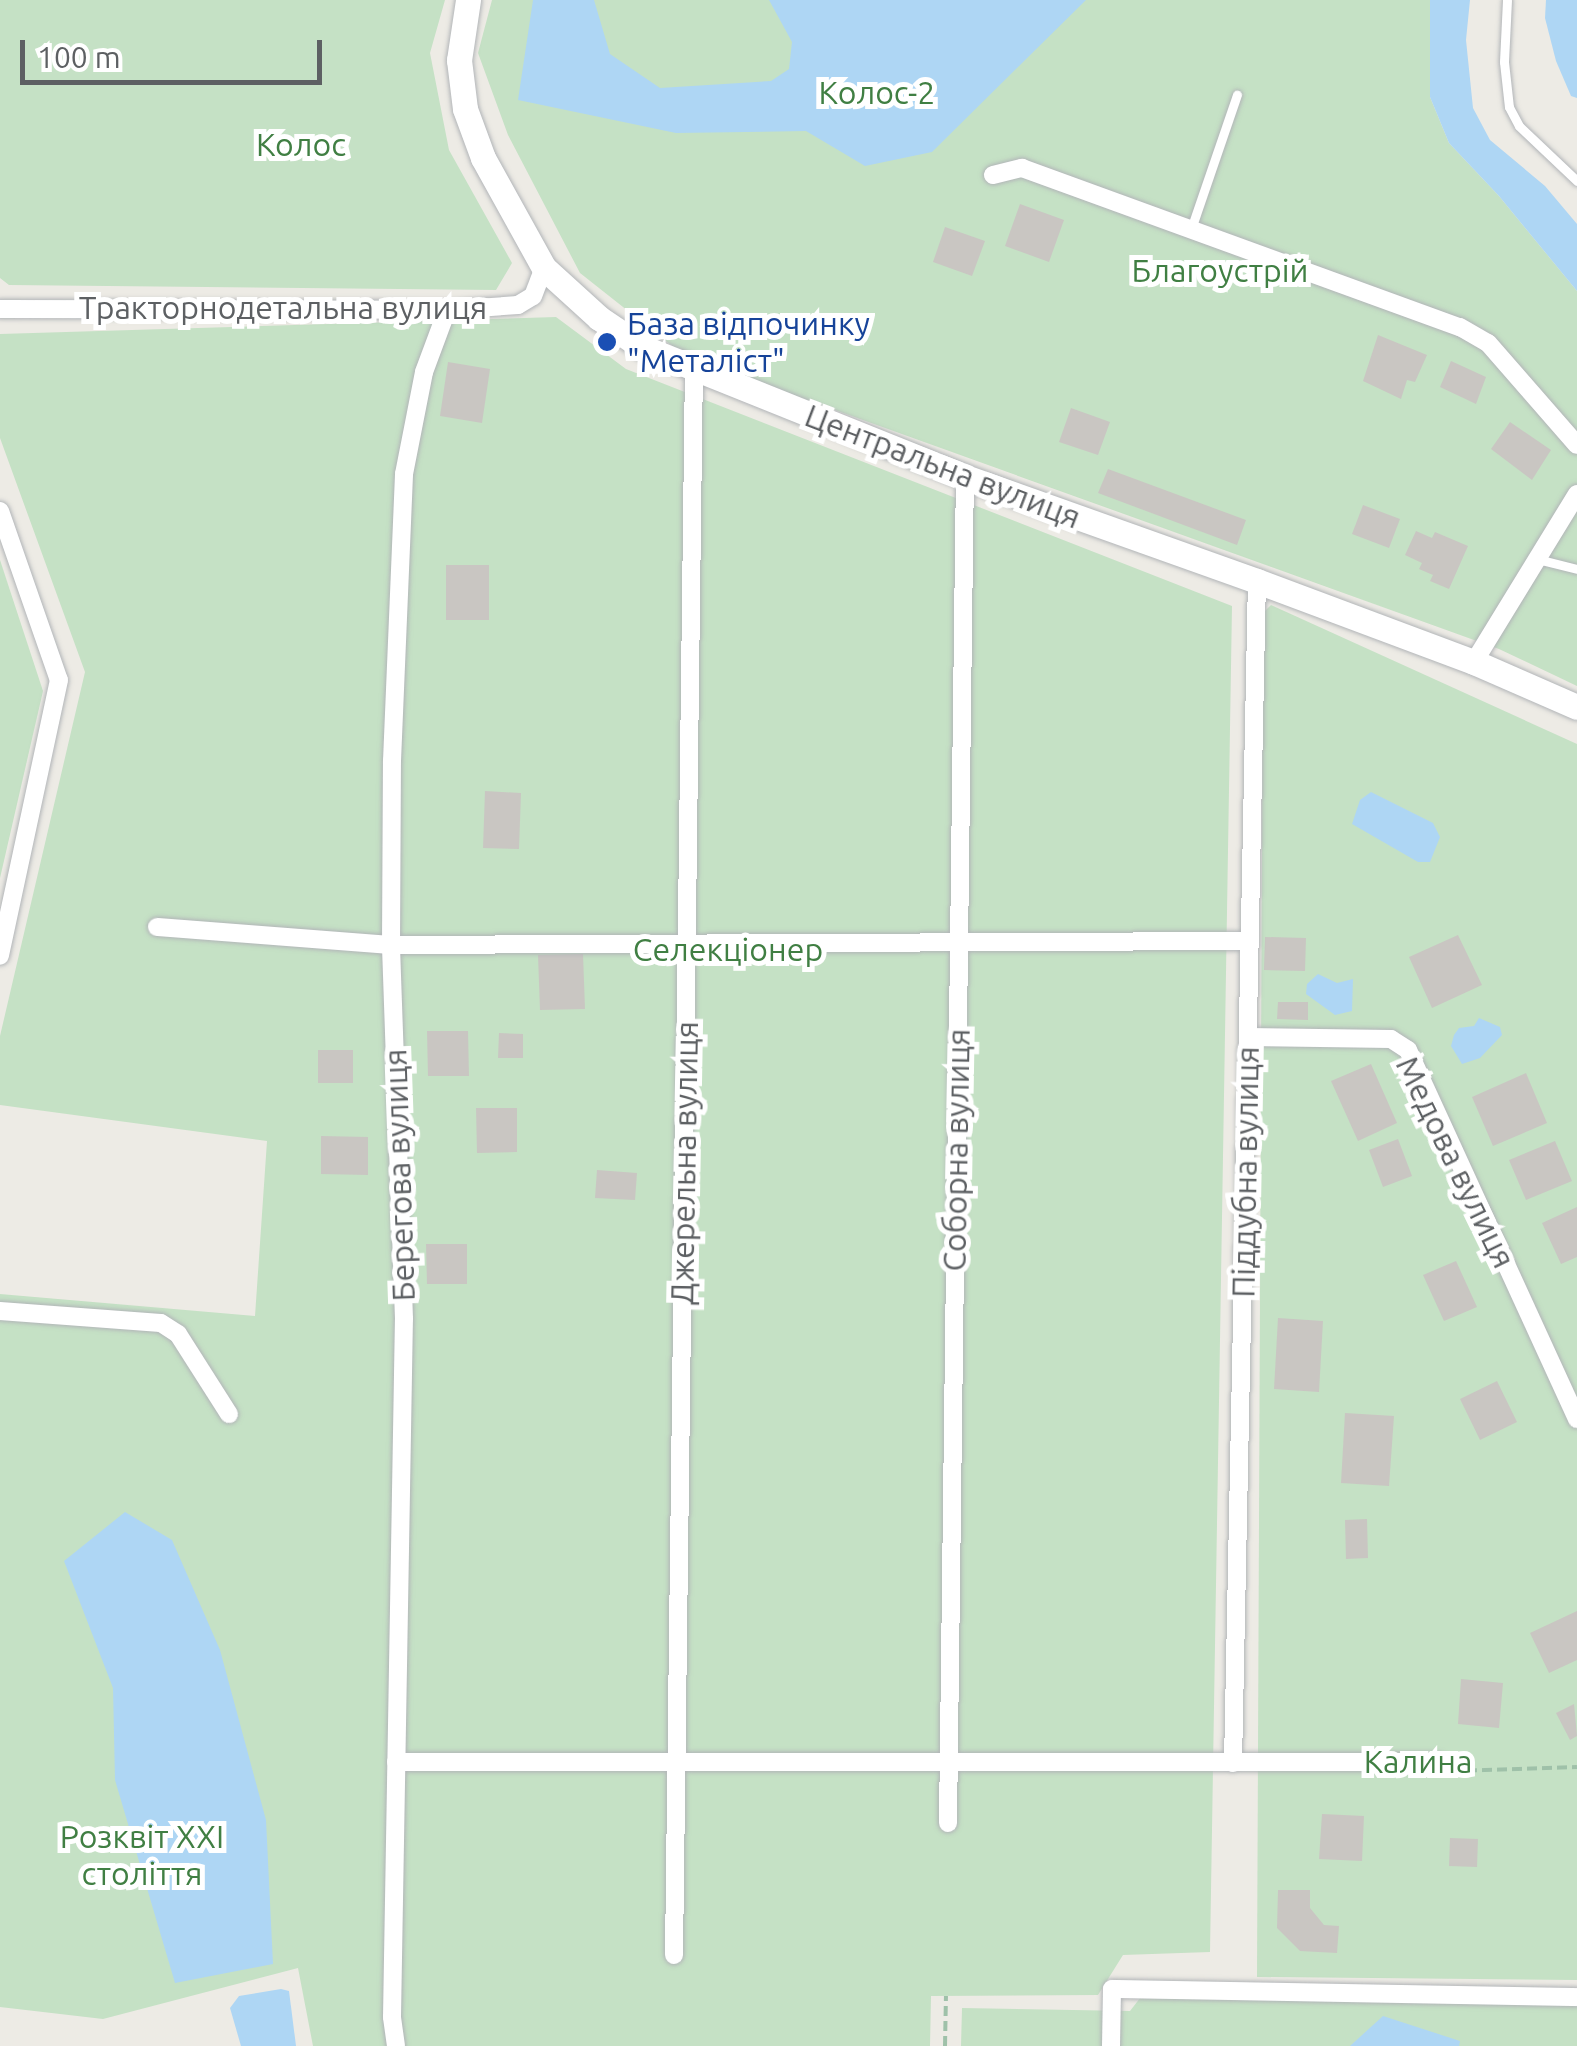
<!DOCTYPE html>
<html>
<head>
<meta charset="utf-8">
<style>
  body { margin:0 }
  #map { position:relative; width:1577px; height:2046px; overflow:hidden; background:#edebe5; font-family:Ubuntu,sans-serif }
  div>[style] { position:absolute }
  .green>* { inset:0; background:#c5e1c5 }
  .water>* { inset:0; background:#aed6f4 }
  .building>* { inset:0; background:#c9c6c2 }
  .path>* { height:4px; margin-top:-2px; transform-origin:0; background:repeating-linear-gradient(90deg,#9fc1a9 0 10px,transparent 0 15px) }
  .roads { filter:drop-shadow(0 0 2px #b2b5b8) drop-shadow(0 0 2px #b2b5b8) }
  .lane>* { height:9px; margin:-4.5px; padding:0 4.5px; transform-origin:4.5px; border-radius:4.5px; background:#fff }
  .street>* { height:18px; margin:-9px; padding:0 9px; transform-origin:9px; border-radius:9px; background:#fff }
  .secondary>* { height:25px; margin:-12.5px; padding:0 12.5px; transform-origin:12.5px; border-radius:12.5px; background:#fff }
  .dots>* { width:28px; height:28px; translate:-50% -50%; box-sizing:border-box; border:5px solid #fff; border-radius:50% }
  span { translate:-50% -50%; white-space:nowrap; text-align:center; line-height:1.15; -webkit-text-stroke:10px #fff; paint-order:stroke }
  .park-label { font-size:32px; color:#407f43 }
  .street-label { font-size:32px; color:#5d6063 }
  .transit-label { font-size:32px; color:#164399 }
  .left { translate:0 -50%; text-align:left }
  .scale { position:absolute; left:20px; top:40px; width:302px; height:45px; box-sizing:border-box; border:5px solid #5d6063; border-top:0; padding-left:12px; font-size:30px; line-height:35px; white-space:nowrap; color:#5d6063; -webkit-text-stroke:8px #fff; paint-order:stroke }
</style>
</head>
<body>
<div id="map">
  <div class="green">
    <div style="clip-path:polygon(0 0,445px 0,430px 53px,449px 150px,512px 263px,496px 290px,9px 285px,0 278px)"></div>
    <div style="clip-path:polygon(492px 0,1430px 0,1430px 97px,1449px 143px,1499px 196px,1577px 291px,1577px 686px,1499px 649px,685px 356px,580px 273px,508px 135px,478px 53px)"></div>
    <div style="clip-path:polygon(556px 317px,626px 369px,1232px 606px,1210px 1952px,1123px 1955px,1098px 1995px,931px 1996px,930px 2046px,313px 2046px,298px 1968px,103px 2019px,0 2007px,0 1294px,255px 1316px,267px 1141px,0 1105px,0 1036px,85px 672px,0 438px,0 334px)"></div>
    <div style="clip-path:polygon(0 560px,43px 691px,0 878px)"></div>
    <div style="clip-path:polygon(1271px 605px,1577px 744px,1577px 1980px,1257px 1977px,1263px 613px)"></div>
    <div style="clip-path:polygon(1144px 1993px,1577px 2004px,1577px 2046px,961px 2046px,962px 2008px,1130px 2011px)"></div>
  </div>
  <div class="water">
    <div style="clip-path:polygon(533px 0,594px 0,610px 54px,660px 88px,771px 81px,789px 69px,792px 42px,769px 0,1086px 0,932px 152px,865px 166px,806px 131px,676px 133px,518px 100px)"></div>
    <div style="clip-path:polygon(1430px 0,1470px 0,1466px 40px,1473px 108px,1490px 140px,1545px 186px,1577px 224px,1577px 291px,1499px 196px,1449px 143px,1430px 97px)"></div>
    <div style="clip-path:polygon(1546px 0,1577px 0,1577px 98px,1571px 96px,1556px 61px,1545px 18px)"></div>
    <div style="clip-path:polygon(1371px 792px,1433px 823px,1440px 837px,1430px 862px,1418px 862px,1352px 824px,1360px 800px)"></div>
    <div style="clip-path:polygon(1318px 974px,1337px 983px,1353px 979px,1352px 1011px,1335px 1015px,1306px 994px,1307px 984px)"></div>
    <div style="clip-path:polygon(1479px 1018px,1500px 1027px,1502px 1035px,1480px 1058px,1462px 1064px,1451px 1046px,1454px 1035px,1459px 1028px,1474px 1026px)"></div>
    <div style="clip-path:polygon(125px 1512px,172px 1540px,220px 1650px,266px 1820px,273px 1964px,175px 1983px,115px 1780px,113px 1688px,64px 1561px)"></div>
    <div style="clip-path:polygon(281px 1989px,289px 1991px,296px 2046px,241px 2046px,230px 2008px,239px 1996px)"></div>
    <div style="clip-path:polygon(1383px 2016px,1460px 2041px,1459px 2046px,1350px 2046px)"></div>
  </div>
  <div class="building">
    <div style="clip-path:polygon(1020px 204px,1064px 220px,1049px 262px,1005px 246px)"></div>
    <div style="clip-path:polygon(945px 227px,985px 241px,972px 276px,933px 262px)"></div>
    <div style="clip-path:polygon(1378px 335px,1427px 355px,1415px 382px,1407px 380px,1401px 399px,1363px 381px)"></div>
    <div style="clip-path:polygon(1451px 361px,1486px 377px,1476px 404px,1440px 387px)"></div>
    <div style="clip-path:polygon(448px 362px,490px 369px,482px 423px,440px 416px)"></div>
    <div style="clip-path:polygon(1071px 408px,1110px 422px,1098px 455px,1059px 442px)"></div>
    <div style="clip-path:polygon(1510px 422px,1551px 450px,1532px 480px,1491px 449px)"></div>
    <div style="clip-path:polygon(1108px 469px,1246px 520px,1237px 545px,1098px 493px)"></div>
    <div style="clip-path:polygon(1363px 505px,1400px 519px,1389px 548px,1352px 534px)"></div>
    <div style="clip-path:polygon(1416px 531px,1432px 538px,1435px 532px,1468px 546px,1449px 589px,1430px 581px,1433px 575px,1419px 569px,1422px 563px,1405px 555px)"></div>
    <div style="clip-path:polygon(446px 565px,489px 565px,489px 620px,446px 620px)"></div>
    <div style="clip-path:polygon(485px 791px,521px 793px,519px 849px,483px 848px)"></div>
    <div style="clip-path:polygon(1458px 935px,1482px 985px,1432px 1008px,1409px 957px)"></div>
    <div style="clip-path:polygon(1265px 937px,1306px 938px,1305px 971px,1264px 970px)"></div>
    <div style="clip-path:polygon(583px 954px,585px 1009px,540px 1010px,538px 955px)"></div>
    <div style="clip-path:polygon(1278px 1002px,1308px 1002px,1308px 1020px,1277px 1019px)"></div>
    <div style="clip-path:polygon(427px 1031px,468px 1031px,469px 1076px,428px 1076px)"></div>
    <div style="clip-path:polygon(499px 1033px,523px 1034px,523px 1058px,498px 1058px)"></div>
    <div style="clip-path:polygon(318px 1050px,353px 1050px,353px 1083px,318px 1083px)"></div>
    <div style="clip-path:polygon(1371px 1064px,1397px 1123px,1358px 1141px,1331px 1081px)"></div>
    <div style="clip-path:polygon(1526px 1073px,1547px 1123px,1493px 1146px,1472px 1097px)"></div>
    <div style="clip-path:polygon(476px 1108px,517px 1108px,517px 1152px,477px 1153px)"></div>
    <div style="clip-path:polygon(321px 1136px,368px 1137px,368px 1175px,321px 1174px)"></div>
    <div style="clip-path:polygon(1398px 1139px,1412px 1176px,1383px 1187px,1369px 1150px)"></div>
    <div style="clip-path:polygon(1555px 1141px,1572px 1181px,1526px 1200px,1509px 1160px)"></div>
    <div style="clip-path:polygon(597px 1170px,637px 1173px,635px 1200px,595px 1198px)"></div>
    <div style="clip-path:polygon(1577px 1207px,1577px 1257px,1561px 1264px,1542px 1223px)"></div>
    <div style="clip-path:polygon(426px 1244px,467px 1244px,467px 1284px,427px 1284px)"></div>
    <div style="clip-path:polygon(1456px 1261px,1477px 1307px,1444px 1321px,1423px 1275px)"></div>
    <div style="clip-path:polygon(1278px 1318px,1323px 1321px,1319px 1392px,1274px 1389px)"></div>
    <div style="clip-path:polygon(1497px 1381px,1517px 1422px,1480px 1440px,1460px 1399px)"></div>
    <div style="clip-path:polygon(1345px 1413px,1394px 1416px,1389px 1486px,1341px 1483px)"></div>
    <div style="clip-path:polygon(1367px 1519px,1368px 1558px,1346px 1559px,1345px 1520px)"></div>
    <div style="clip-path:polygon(1577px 1611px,1577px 1660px,1549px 1673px,1530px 1633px)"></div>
    <div style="clip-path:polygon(1461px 1679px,1503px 1683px,1499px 1728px,1458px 1724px)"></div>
    <div style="clip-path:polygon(1574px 1704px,1577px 1736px,1570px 1740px,1556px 1713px)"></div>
    <div style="clip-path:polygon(1322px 1814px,1364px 1816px,1362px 1861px,1319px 1859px)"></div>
    <div style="clip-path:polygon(1450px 1838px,1478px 1839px,1477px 1867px,1449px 1866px)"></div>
    <div style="clip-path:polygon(1278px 1890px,1310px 1890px,1310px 1908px,1324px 1925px,1339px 1926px,1337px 1953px,1300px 1951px,1277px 1928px)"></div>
  </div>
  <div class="path">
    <div style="left:1452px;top:1771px;width:125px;rotate:-1.8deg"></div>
    <div style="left:945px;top:2046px;width:50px;rotate:-88.9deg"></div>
  </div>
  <div class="roads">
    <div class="lane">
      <div style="left:1507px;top:0;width:62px;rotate:92.8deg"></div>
      <div style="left:1504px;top:62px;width:45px;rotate:83.7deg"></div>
      <div style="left:1509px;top:107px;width:21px;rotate:62deg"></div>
      <div style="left:1519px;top:126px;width:80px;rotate:43.5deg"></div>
      <div style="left:1191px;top:229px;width:142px;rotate:-71.1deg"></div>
      <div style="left:1537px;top:559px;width:41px;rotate:14deg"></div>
    </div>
    <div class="street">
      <div style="left:993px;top:175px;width:30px;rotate:-14deg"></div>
      <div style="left:1022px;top:168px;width:466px;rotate:20deg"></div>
      <div style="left:1460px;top:327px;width:32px;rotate:30deg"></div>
      <div style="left:1488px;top:343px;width:135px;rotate:48.9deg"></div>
      <div style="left:0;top:309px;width:447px;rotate:0.1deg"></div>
      <div style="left:447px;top:310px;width:71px;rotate:-4deg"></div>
      <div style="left:518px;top:305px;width:17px;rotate:-31deg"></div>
      <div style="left:533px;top:296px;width:30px;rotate:-69deg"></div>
      <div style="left:0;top:511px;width:179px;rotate:70.8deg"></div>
      <div style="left:59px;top:680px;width:282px;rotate:102.1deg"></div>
      <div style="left:1474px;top:662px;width:197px;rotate:-58.5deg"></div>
      <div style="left:157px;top:927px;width:235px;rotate:4.4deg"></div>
      <div style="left:391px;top:945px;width:859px;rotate:-0.27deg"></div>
      <div style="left:1248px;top:1037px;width:143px;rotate:0.8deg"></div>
      <div style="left:1391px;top:1039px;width:20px;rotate:33deg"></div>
      <div style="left:1408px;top:1050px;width:406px;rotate:65.4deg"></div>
      <div style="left:0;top:1311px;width:161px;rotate:4.3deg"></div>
      <div style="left:161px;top:1323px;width:20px;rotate:33deg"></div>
      <div style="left:178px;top:1334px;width:95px;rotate:57.5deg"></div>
      <div style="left:396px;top:1762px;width:1042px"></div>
      <div style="left:1233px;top:1763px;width:1182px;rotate:-88.84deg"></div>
      <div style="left:948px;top:1823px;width:1346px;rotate:-89.28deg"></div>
      <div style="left:674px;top:1955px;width:1584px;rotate:-89.28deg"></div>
      <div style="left:396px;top:2046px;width:29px;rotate:-98deg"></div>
      <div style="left:392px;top:2017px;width:698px;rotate:-89.02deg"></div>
      <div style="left:404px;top:1319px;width:374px;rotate:-92deg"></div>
      <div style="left:391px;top:945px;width:184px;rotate:-89.7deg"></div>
      <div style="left:392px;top:761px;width:287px;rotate:-87.6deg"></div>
      <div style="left:404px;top:474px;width:104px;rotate:-78.9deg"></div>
      <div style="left:424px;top:372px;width:66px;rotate:-69.6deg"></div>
      <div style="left:1111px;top:2046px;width:57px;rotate:-89deg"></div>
      <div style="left:1112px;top:1989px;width:465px;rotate:1deg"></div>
    </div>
    <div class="secondary">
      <div style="left:468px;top:0;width:61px;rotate:98.5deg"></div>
      <div style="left:459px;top:60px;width:49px;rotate:83deg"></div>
      <div style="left:465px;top:109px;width:52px;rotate:69.8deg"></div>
      <div style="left:483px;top:158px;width:126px;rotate:61deg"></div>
      <div style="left:544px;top:268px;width:74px;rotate:42.3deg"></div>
      <div style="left:599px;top:318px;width:52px;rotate:34deg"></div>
      <div style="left:642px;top:347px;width:348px;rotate:21.9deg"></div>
      <div style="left:965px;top:477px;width:310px;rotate:19.6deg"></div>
      <div style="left:1257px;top:581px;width:232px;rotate:20.5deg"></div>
      <div style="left:1474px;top:662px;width:112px;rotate:23.6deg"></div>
    </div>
  </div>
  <div class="dots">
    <div style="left:607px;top:342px;background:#1a4fb4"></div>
  </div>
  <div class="park-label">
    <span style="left:877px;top:92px">Колос-2</span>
    <span style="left:301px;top:144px">Колос</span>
    <span style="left:1220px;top:270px">Благоустрій</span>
    <span style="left:728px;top:949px">Селекціонер</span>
    <span style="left:1418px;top:1761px">Калина</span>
    <span style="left:142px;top:1855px">Розквіт XXI<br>століття</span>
  </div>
  <div class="street-label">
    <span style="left:283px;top:307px">Тракторнодетальна вулиця</span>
    <span style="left:943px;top:466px;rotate:21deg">Центральна вулиця</span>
    <span style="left:956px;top:1150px;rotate:-89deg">Соборна вулиця</span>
    <span style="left:1456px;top:1162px;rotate:64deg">Медова вулиця</span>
    <span style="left:684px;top:1163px;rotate:-89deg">Джерельна вулиця</span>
    <span style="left:1245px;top:1172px;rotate:-89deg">Піддубна вулиця</span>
    <span style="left:399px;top:1175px;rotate:-92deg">Берегова вулиця</span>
  </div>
  <div class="transit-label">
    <span class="left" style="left:627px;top:342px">База відпочинку<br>"Металіст"</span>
  </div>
  <div class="scale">100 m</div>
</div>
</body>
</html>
